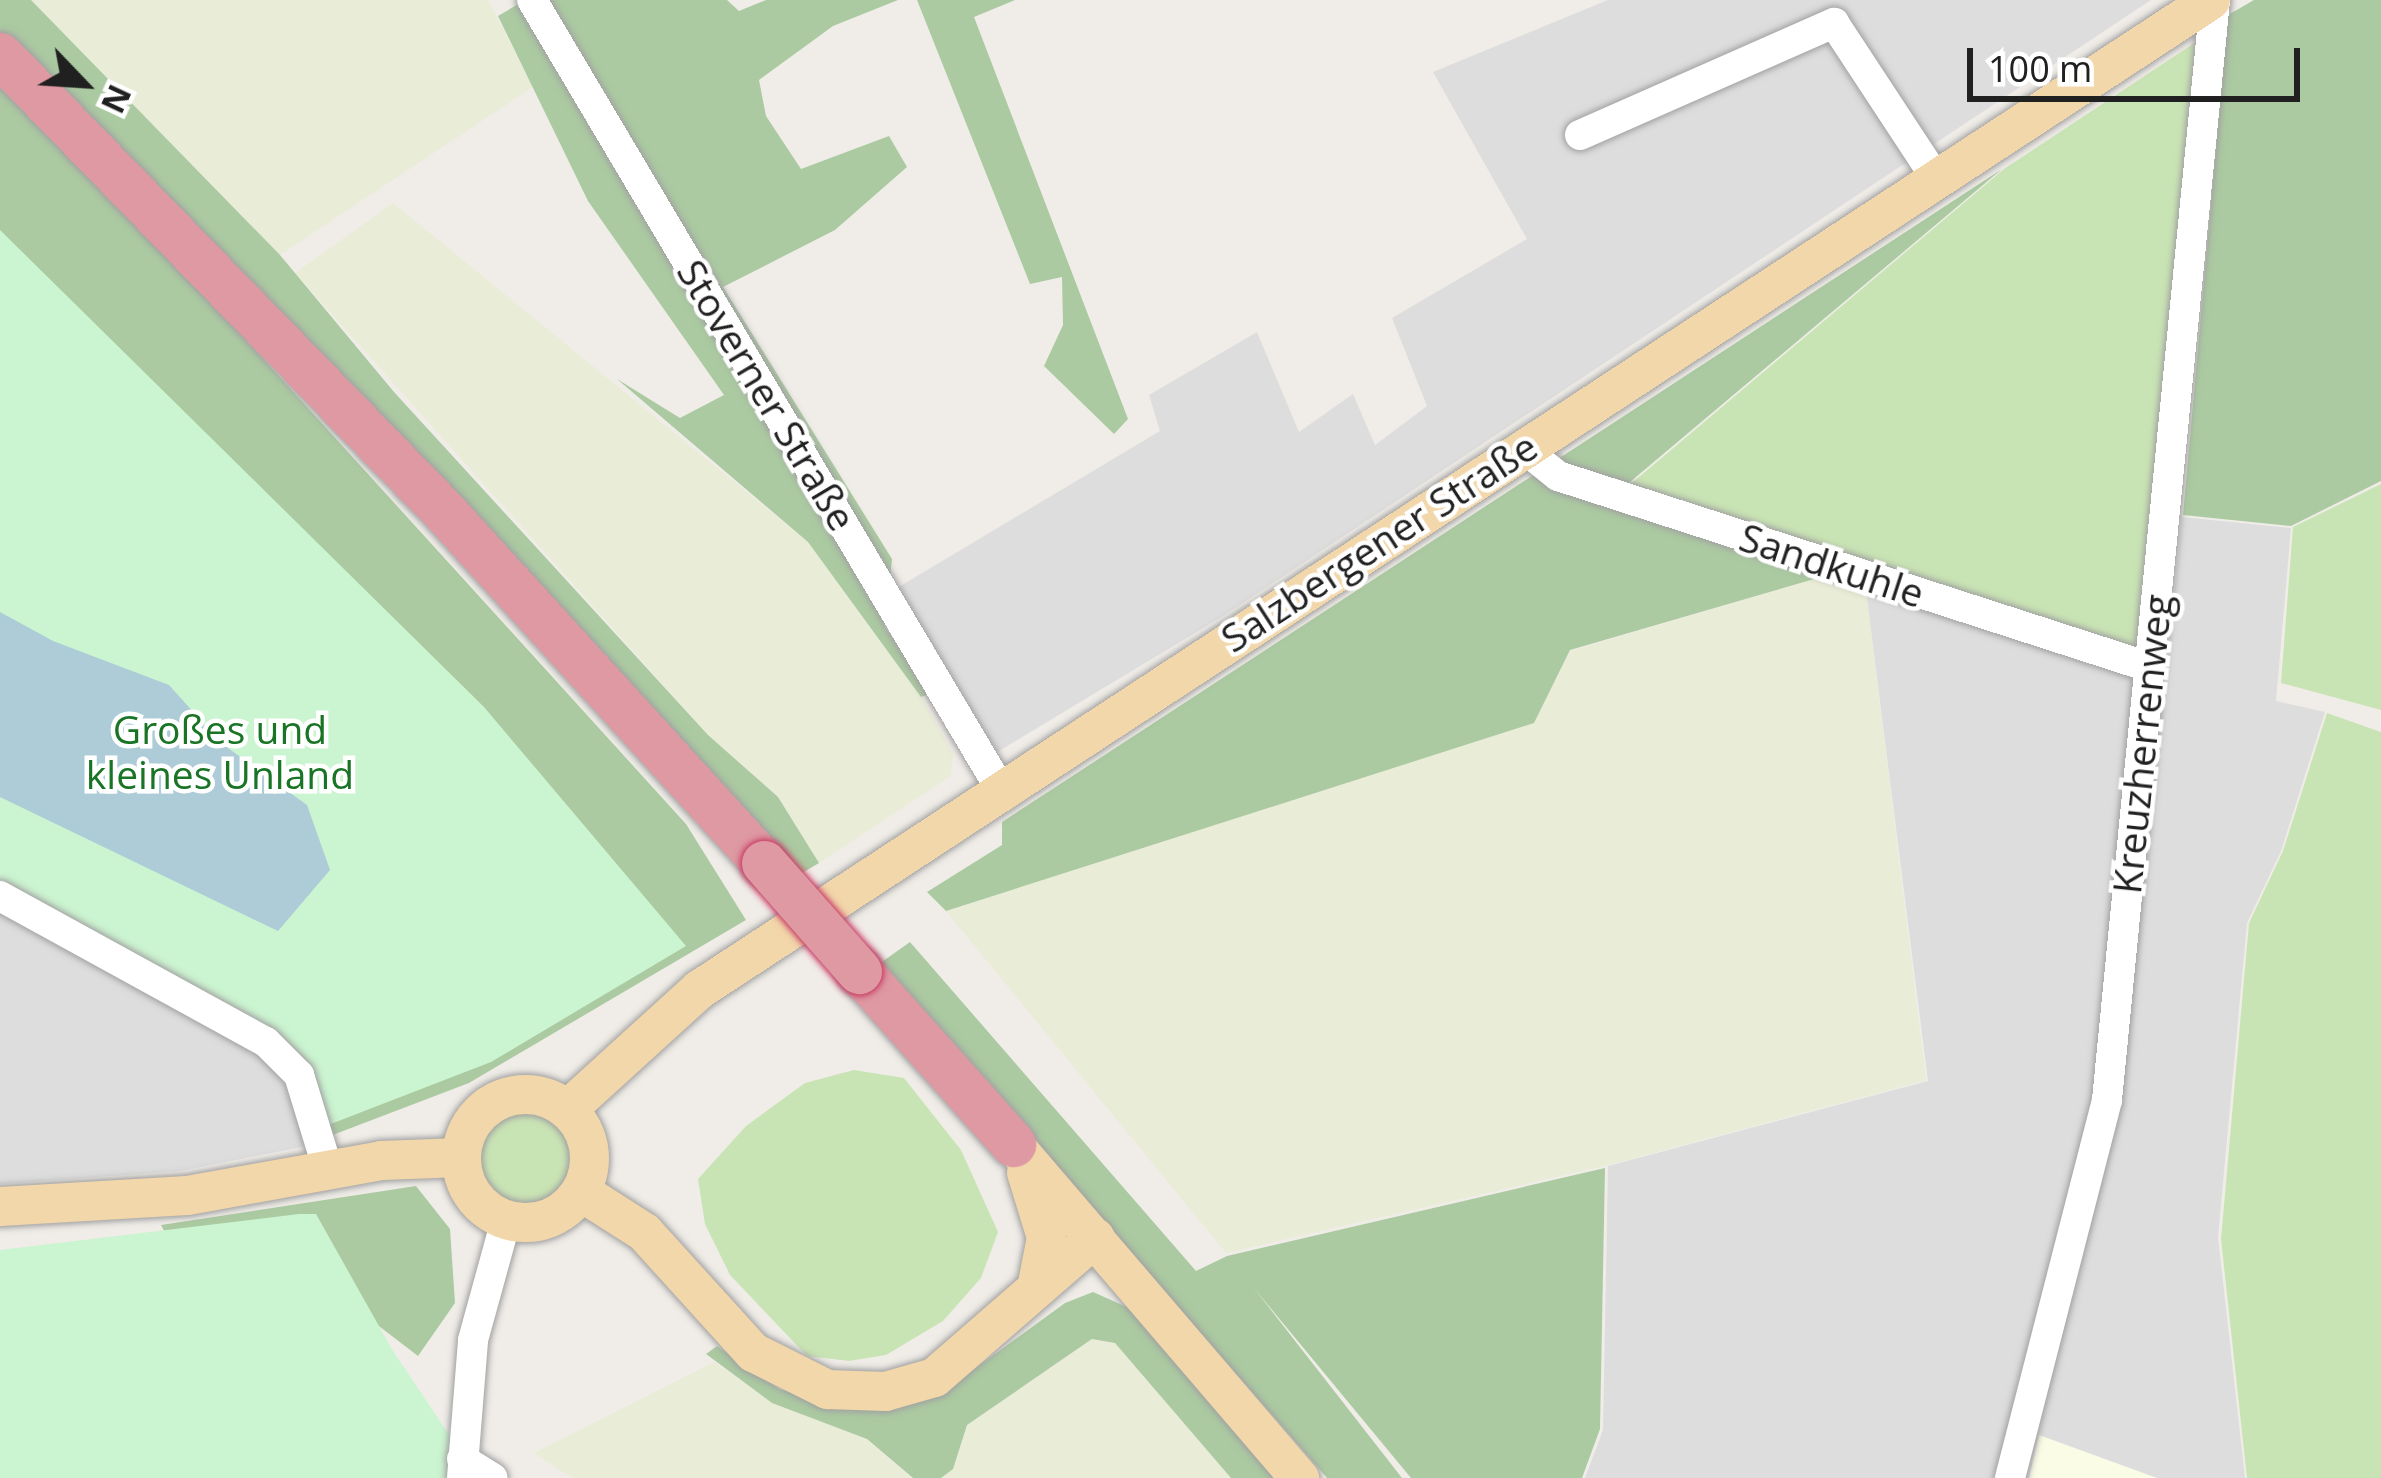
<!DOCTYPE html>
<html>
<head>
<meta charset="utf-8">
<style>
  body { margin:0 }
  #map { position:relative; width:2381px; height:1478px; overflow:hidden; background:#f0ede8; font-family:"Open Sans",sans-serif }
  div>[style] { position:absolute }
  .residential>* { inset:0; background:#dedddd }
  .education>* { inset:0; background:#fbfce5 }
  .farmland>* { inset:0; background:#e9ecd6 }
  .grass>* { inset:0; background:#c9e4b4 }
  .round { border-radius:50% }
  .forest>* { inset:0; background:#abcaa1 }
  .park>* { inset:0; background:#cbf4d0 }
  .water>* { inset:0; background:#adccd8 }
  .roads { filter:drop-shadow(0 0 3px #a1a1a1) drop-shadow(0 0 3px #a1a1a1) }
  .minor>* { height:30px; margin:-15px; padding:0 15px; transform-origin:15px; border-radius:15px; background:#fff }
  .major>* { height:39px; margin:-19.5px; padding:0 19.5px; transform-origin:19.5px; border-radius:19.5px; background:#f2d7ab }
  .major>.ring { margin:-19.5px; padding:0; box-sizing:content-box; background:none; border:39px solid #f2d7ab; border-radius:50% }
  .highway>* { height:45px; margin:-22.5px; padding:0 22.5px; transform-origin:22.5px; border-radius:22.5px; background:#de99a2 }
  .bridges { filter:drop-shadow(0 0 3px #c83b64) drop-shadow(0 0 3px #c83b64) }
  .highway-bridge>* { height:45px; margin:-22.5px; padding:0 22.5px; transform-origin:22.5px; border-radius:22.5px; background:#de99a2 }
  span { translate:-50% -50%; white-space:nowrap; text-align:center; line-height:1.15; -webkit-text-stroke:9px #fff; paint-order:stroke }
  .street-label { font-size:39px; color:#202020 }
  .park-label { font-size:39px; color:#197425 }
  .north { position:absolute; left:24px; top:24px; width:120px; height:120px; -webkit-text-stroke:9px #fff; paint-order:stroke; rotate:115deg; font-size:33px; font-weight:700; line-height:48px; text-align:center; color:#202020 }
  .north::after { content:''; display:block; margin:auto; width:42px; height:54px; background:#202020; clip-path:polygon(50% 0,100% 100%,50% 72%,0 100%) }
  .scale { position:absolute; left:1967px; top:48px; width:333px; height:54px; box-sizing:border-box; border:6px solid #202020; border-top:0; padding-left:15px; font-size:36px; line-height:42px; white-space:nowrap; color:#202020; -webkit-text-stroke:9px #fff; paint-order:stroke }
</style>
</head>
<body>
<div id="map">
  <div class="residential">
    <div style="clip-path:polygon(1608px 0,2151px 0,1225px 615px,994px 754px,897px 588px,1160px 431px,1149px 395px,1257px 332px,1299px 432px,1353px 394px,1375px 445px,1427px 406px,1392px 318px,1527px 239px,1433px 72px)"></div>
    <div style="clip-path:polygon(2182px 517px,2291px 528px,2276px 701px,2325px 712px,2281px 851px,2247px 923px,2218px 1237px,2245px 1478px,1585px 1478px,1603px 1430px,1608px 1166px,1928px 1081px,1865px 583px,2165px 686px)"></div>
    <div style="clip-path:polygon(0 906px,260px 1048px,288px 1078px,307px 1146px,181px 1171px,0 1184px)"></div>
  </div>
  <div class="education">
    <div style="clip-path:polygon(2039px 1435px,2157px 1478px,2029px 1478px)"></div>
  </div>
  <div class="farmland">
    <div style="clip-path:polygon(31px 0,488px 0,533px 87px,280px 255px)"></div>
    <div style="clip-path:polygon(393px 203px,808px 542px,921px 697px,953px 754px,951px 776px,819px 863px,778px 797px,708px 735px,295px 273px)"></div>
    <div style="clip-path:polygon(1835px 573px,1865px 583px,1926px 1080px,1608px 1165px,1226px 1253px,946px 911px,1533px 723px,1570px 651px)"></div>
    <div style="clip-path:polygon(1093px 1339px,1115px 1343px,1231px 1478px,941px 1478px,953px 1469px,967px 1425px)"></div>
    <div style="clip-path:polygon(714px 1362px,772px 1402px,866px 1439px,912px 1478px,572px 1478px,534px 1453px)"></div>
  </div>
  <div class="grass">
    <div style="clip-path:polygon(2205px 36px,2144px 653px,1626px 488px,2004px 169px)"></div>
    <div style="clip-path:polygon(2381px 484px,2381px 710px,2281px 683px,2293px 527px)"></div>
    <div style="clip-path:polygon(2327px 713px,2381px 732px,2381px 1478px,2247px 1478px,2221px 1239px,2249px 923px,2283px 851px)"></div>
    <div style="clip-path:polygon(854px 1070px,904px 1078px,961px 1150px,998px 1232px,981px 1278px,943px 1321px,886px 1355px,849px 1361px,807px 1356px,730px 1275px,705px 1224px,698px 1179px,746px 1126px,805px 1083px)"></div>
    <div class="round" style="left:473px;top:1108px;width:102px;height:102px"></div>
  </div>
  <div class="forest">
    <div style="clip-path:polygon(0 0,31px 0,280px 255px,394px 392px,708px 735px,778px 797px,819px 863px,797px 876px,0 43px)"></div>
    <div style="clip-path:polygon(525px 0,727px 0,739px 11px,766px 0,898px 0,833px 26px,759px 80px,766px 116px,801px 169px,889px 136px,907px 167px,835px 230px,723px 287px,892px 559px,885px 627px,932px 693px,921px 697px,808px 542px,617px 379px,680px 418px,724px 395px,588px 201px,498px 16px)"></div>
    <div style="clip-path:polygon(917px 0,1015px 0,974px 17px,1128px 419px,1114px 434px,1044px 366px,1063px 325px,1062px 277px,1030px 284px)"></div>
    <div style="clip-path:polygon(2254px 0,2381px 0,2381px 481px,2291px 526px,2183px 515px,2228px 15px)"></div>
    <div style="clip-path:polygon(0 87px,169px 255px,686px 824px,746px 920px,469px 1083px,330px 1136px,0 357px)"></div>
    <div style="clip-path:polygon(2002px 169px,1611px 498px,1835px 573px,1570px 650px,1534px 723px,946px 911px,927px 892px,1002px 845px,1002px 822px)"></div>
    <div style="clip-path:polygon(910px 942px,1196px 1271px,1227px 1256px,1605px 1168px,1600px 1429px,1582px 1478px,1411px 1478px,1253px 1287px,1402px 1478px,1327px 1478px,879px 964px)"></div>
    <div style="clip-path:polygon(416px 1186px,450px 1229px,455px 1303px,418px 1356px,337px 1294px,169px 1240px,161px 1225px)"></div>
    <div style="clip-path:polygon(1093px 1292px,1140px 1313px,1283px 1478px,1231px 1478px,1115px 1343px,1092px 1339px,967px 1425px,953px 1469px,941px 1478px,913px 1478px,867px 1439px,772px 1403px,706px 1354px,717px 1346px,779px 1389px,826px 1403px,955px 1383px,1065px 1303px)"></div>
  </div>
  <div class="park">
    <div style="clip-path:polygon(0 230px,484px 707px,686px 946px,491px 1062px,323px 1127px,298px 1054px,0 886px)"></div>
    <div style="clip-path:polygon(299px 1214px,316px 1214px,393px 1351px,478px 1478px,0 1478px,0 1250px)"></div>
  </div>
  <div class="water">
    <div style="clip-path:polygon(0 612px,53px 641px,169px 685px,221px 743px,307px 805px,330px 870px,278px 931px,0 797px)"></div>
  </div>
  <div class="roads">
    <div class="minor">
      <div style="left:532px;top:0;width:919px;rotate:59.3deg"></div>
      <div style="left:1580px;top:135px;width:278px;rotate:-23.8deg"></div>
      <div style="left:1834px;top:23px;width:184px;rotate:56.7deg"></div>
      <div style="left:1523px;top:448px;width:45px;rotate:38.7deg"></div>
      <div style="left:1558px;top:476px;width:621px;rotate:17.91deg"></div>
      <div style="left:0;top:896px;width:303px;rotate:28.8deg"></div>
      <div style="left:266px;top:1042px;width:47px;rotate:45deg"></div>
      <div style="left:299px;top:1075px;width:99px;rotate:73deg"></div>
      <div style="left:462px;top:1459px;width:36px;rotate:32deg"></div>
      <div style="left:462px;top:1478px;width:138px;rotate:-85.4deg"></div>
      <div style="left:473px;top:1340px;width:124px;rotate:-74.6deg"></div>
      <div style="left:2010px;top:1478px;width:390px;rotate:-75.6deg"></div>
      <div style="left:2107px;top:1100px;width:1105px;rotate:-84.39deg"></div>
    </div>
    <div class="major">
      <div class="ring" style="left:461px;top:1094px;width:89px;height:89px"></div>
      <div style="left:567px;top:1109px;width:178px;rotate:-42.3deg"></div>
      <div style="left:699px;top:989px;width:1806px;rotate:-33.21deg"></div>
      <div style="left:1013px;top:1144px;width:440px;rotate:49.4deg"></div>
      <div style="left:1026px;top:1172px;width:68px;rotate:72.9deg"></div>
      <div style="left:1046px;top:1237px;width:52px;rotate:101.1deg"></div>
      <div style="left:580px;top:1191px;width:76px;rotate:32.6deg"></div>
      <div style="left:644px;top:1232px;width:162px;rotate:47.8deg"></div>
      <div style="left:753px;top:1352px;width:83px;rotate:26.6deg"></div>
      <div style="left:827px;top:1389px;width:58px;rotate:2deg"></div>
      <div style="left:885px;top:1391px;width:51px;rotate:-15.9deg"></div>
      <div style="left:934px;top:1377px;width:213px;rotate:-41deg"></div>
      <div style="left:0;top:1206px;width:187px;rotate:-3.4deg"></div>
      <div style="left:187px;top:1195px;width:197px;rotate:-10.2deg"></div>
      <div style="left:381px;top:1160px;width:79px;rotate:-2.2deg"></div>
    </div>
    <div class="highway">
      <div style="left:0;top:55px;width:634px;rotate:45.77deg"></div>
      <div style="left:442px;top:509px;width:479px;rotate:47.7deg"></div>
      <div style="left:859px;top:971px;width:232px;rotate:48.3deg"></div>
    </div>
  </div>
  <div class="bridges">
    <div class="highway-bridge">
      <div style="left:764px;top:863px;width:144px;rotate:48.7deg"></div>
    </div>
  </div>
  <div class="street-label">
    <span style="left:767px;top:395px;rotate:59deg">Stoverner Straße</span>
    <span style="left:1379px;top:542px;rotate:-33deg">Salzbergener Straße</span>
    <span style="left:1832px;top:565px;rotate:18deg">Sandkuhle</span>
    <span style="left:2142px;top:744px;rotate:-84deg">Kreuzherrenweg</span>
  </div>
  <div class="park-label">
    <span style="left:220px;top:752px">Großes und<br>kleines Unland</span>
  </div>
  <div class="north">N</div>
  <div class="scale">100 m</div>
</div>
</body>
</html>
